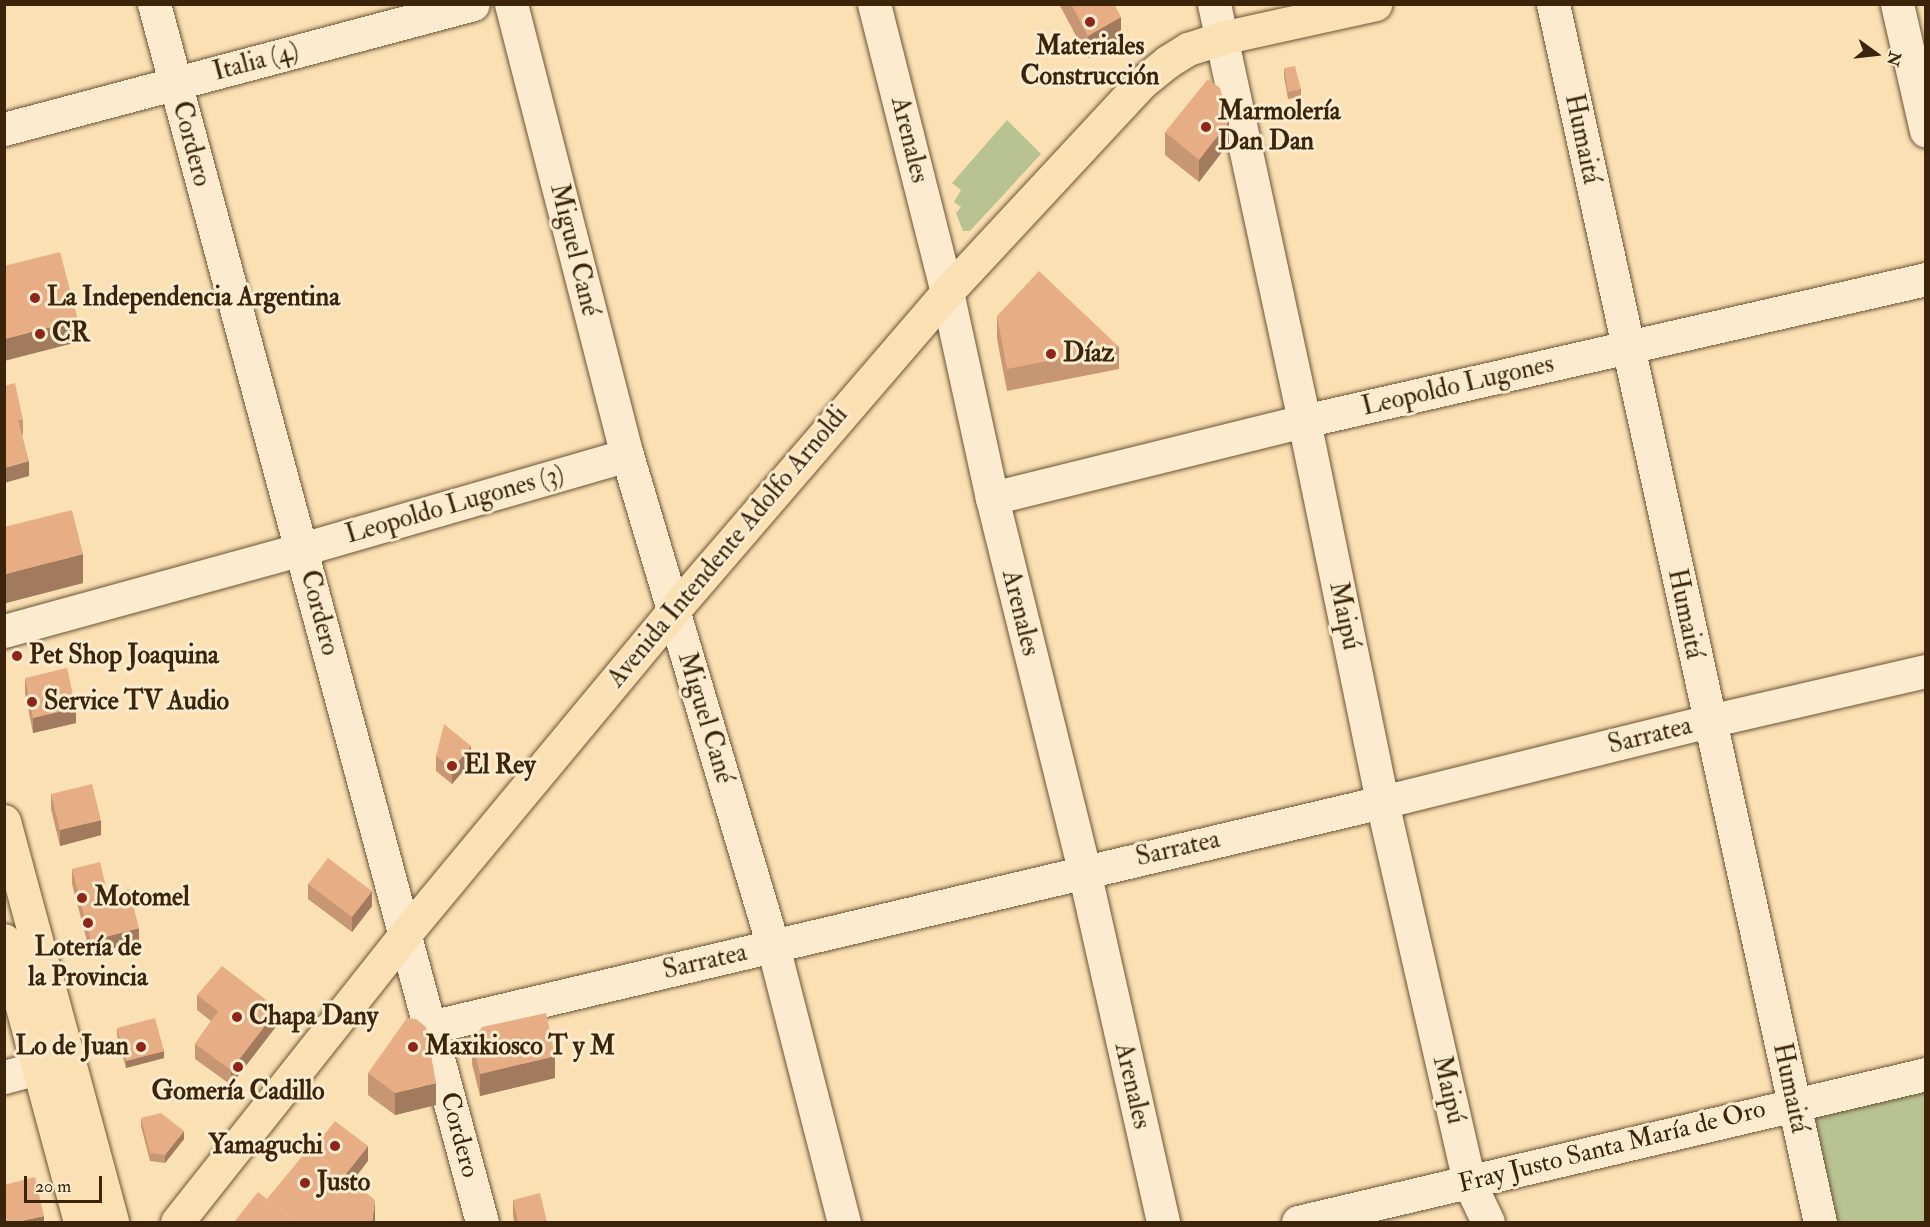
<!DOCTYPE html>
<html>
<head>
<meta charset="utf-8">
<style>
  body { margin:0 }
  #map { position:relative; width:1930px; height:1227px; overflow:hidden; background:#fbe0b3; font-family:"IM FELL Double Pica",serif }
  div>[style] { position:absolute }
  .green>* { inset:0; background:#b8c391 }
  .roads { filter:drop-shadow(0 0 2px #6c5334) drop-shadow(0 0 2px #6c5334) }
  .minor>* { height:33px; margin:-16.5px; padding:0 16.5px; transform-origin:16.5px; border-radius:16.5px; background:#fcebce }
  .major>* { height:33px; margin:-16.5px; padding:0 16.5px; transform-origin:16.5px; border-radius:16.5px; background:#fbe0b3 }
  .wall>* { inset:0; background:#c79672 }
  .shaded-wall>* { inset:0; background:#a27a5d }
  .building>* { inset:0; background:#e7ae85 }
  .dots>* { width:16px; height:16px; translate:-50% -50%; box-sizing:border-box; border:3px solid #fcebce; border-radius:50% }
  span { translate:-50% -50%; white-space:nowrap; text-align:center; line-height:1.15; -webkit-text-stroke:6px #fcebce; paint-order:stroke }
  .poi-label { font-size:26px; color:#3c240a; font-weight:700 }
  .left { translate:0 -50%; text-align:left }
  .right { translate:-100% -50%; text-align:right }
  .street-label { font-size:26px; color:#3c240a }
  .frame { position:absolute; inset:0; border:6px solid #3c240a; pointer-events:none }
  .north { position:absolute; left:1846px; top:24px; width:60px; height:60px; -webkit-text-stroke:4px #fcebce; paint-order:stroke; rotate:105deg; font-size:16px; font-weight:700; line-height:24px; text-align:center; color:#3c240a }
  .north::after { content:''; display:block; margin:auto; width:21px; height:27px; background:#3c240a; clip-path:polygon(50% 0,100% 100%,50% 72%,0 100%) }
  .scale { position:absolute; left:24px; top:1176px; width:78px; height:27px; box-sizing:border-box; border:3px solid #3c240a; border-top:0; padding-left:8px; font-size:18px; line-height:21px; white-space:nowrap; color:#3c240a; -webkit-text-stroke:4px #fcebce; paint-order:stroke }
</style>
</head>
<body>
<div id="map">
  <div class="green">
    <div style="clip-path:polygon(1007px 120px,1041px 154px,970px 231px,963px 231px,956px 213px,961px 207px,954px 202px,961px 190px,952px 183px)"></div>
    <div style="clip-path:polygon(1925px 1087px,1925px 1222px,1833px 1222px,1813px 1116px)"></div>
  </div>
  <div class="roads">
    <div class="minor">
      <div style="left:154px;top:4px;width:1261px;rotate:74.93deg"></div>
      <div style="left:511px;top:4px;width:466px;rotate:75.6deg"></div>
      <div style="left:627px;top:455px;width:512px;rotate:73.44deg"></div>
      <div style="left:773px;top:946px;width:285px;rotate:75.6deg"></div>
      <div style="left:874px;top:4px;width:297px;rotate:75.8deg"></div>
      <div style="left:947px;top:292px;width:211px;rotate:77.7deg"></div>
      <div style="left:992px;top:498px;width:384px;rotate:76.1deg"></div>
      <div style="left:1084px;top:871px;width:360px;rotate:77.3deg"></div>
      <div style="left:1214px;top:4px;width:427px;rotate:77.8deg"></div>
      <div style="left:1304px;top:421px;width:389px;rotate:78.4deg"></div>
      <div style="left:1382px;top:802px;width:390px;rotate:77.1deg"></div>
      <div style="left:1469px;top:1182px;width:44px;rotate:64.6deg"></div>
      <div style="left:1553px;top:4px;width:1247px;rotate:77.64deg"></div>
      <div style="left:1897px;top:4px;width:130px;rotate:77.1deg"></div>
      <div style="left:4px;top:129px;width:485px;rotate:-14.9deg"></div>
      <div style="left:992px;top:498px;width:321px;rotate:-13.9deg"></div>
      <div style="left:1304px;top:421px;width:638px;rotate:-12.86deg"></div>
      <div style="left:4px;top:631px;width:309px;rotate:-15.4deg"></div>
      <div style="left:302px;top:549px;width:338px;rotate:-16.1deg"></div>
      <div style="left:430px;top:1027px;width:978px;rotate:-13.3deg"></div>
      <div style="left:1382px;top:802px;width:337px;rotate:-13.9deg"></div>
      <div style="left:1709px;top:721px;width:223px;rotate:-13deg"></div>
      <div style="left:4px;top:1077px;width:65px;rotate:-15.1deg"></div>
      <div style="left:1298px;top:1222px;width:645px;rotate:-13.26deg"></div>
    </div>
    <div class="major">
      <div style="left:4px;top:821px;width:415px;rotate:74.9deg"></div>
      <div style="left:4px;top:940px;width:292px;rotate:74.9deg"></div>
      <div style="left:177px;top:1222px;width:367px;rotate:-51.6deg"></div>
      <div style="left:405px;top:934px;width:420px;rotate:-50.3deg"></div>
      <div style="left:673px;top:611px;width:421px;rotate:-49.3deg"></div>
      <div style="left:947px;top:292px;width:284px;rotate:-47.1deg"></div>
      <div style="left:1140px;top:84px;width:35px;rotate:-39deg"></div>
      <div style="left:1167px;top:62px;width:25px;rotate:-32deg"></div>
      <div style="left:1188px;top:49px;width:35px;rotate:-18deg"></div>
      <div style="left:1221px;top:38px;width:158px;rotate:-12.4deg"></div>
    </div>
  </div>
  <div class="wall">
    <div style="clip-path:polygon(1059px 4px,1114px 4px,1121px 40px,1088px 58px)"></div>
    <div style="clip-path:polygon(1284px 68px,1301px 89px,1301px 97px,1288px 99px,1284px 76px)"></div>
    <div style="clip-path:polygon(1165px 132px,1229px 143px,1199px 182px,1165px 155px)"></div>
    <div style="clip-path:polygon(997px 316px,1119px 347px,1119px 369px,1007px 391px,997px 339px)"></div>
    <div style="clip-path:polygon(4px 386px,23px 420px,23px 435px,22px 435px,29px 476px)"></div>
    <div style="clip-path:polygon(4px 527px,83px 583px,6px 603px,4px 602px)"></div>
    <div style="clip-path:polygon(25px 678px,76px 723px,33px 733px,25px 693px)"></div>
    <div style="clip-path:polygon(436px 756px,471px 762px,452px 784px,436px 771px)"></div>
    <div style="clip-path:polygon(51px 794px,101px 835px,60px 846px,51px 809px)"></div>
    <div style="clip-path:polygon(72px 869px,108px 895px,139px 943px,91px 956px,72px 884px)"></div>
    <div style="clip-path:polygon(308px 884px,372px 906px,352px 932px,308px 899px)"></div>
    <div style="clip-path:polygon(197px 995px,278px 1024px,231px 1085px,195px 1059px,195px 1044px,211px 1021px,197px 1010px)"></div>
    <div style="clip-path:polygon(117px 1028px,164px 1058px,126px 1068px,117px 1036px)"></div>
    <div style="clip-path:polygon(472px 1041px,555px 1078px,480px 1096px,472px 1064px)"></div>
    <div style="clip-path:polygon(368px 1073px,436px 1105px,395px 1115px,368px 1095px)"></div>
    <div style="clip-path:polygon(141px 1118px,184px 1139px,165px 1163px,150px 1161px,141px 1126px)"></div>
    <div style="clip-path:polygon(513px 1200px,547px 1222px,514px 1222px,513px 1215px)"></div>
  </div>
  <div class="shaded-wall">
    <div style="clip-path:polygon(1121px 17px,1121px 40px,1088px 58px,1088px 36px)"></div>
    <div style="clip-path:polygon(1229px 121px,1229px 143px,1199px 182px,1199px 160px)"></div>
    <div style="clip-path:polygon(78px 320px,78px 342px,4px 361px,4px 339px)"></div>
    <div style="clip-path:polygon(29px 461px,29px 476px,4px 483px,4px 468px)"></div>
    <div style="clip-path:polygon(83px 554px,83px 583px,6px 603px,6px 574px)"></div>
    <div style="clip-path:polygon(76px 708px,76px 723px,33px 733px,33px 718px)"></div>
    <div style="clip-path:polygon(471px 746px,471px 762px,452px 784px,452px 769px)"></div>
    <div style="clip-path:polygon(101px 820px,101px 835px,60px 846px,60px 830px)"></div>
    <div style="clip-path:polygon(372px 891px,372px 906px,352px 932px,352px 917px)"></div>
    <div style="clip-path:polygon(139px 928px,139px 943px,91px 956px,91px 941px)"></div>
    <div style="clip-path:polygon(278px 1009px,278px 1024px,231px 1085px,231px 1070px)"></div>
    <div style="clip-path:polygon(164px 1051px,164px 1058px,126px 1068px,126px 1061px)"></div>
    <div style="clip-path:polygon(555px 1056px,555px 1078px,480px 1096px,480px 1074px)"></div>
    <div style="clip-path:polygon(436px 1083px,436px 1105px,395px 1115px,395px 1093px)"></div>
    <div style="clip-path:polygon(184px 1131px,184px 1139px,165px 1163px,165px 1155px)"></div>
    <div style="clip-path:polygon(368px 1146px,368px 1161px,341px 1196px,341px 1180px)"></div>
    <div style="clip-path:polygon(375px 1200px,375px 1222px,372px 1222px)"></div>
    <div style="clip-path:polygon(44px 1216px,44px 1222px,16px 1222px)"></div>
  </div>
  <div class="building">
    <div style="clip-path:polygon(1071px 4px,1114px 4px,1121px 17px,1088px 36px)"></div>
    <div style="clip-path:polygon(1295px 66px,1301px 89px,1288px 92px,1284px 68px)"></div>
    <div style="clip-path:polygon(1208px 79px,1220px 88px,1229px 121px,1199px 160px,1165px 132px)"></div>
    <div style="clip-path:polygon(60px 252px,78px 320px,4px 339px,4px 266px)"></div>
    <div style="clip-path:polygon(1039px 271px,1119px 347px,1007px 369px,997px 316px)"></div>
    <div style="clip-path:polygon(15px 383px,23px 420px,18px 420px,29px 461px,4px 468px,4px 386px)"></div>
    <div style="clip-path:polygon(72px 510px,83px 554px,6px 574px,4px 573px,4px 527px)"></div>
    <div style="clip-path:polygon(67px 668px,76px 708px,33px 718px,25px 678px)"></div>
    <div style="clip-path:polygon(444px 724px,471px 746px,452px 769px,436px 756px)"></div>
    <div style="clip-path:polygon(92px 784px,101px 820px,60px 830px,51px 794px)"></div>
    <div style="clip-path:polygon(328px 858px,372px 891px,352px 917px,308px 884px)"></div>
    <div style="clip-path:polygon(100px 862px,108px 895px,129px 889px,139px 928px,91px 941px,72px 869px)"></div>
    <div style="clip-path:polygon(222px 966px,278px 1009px,231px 1070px,195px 1044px,218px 1011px,197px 995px)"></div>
    <div style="clip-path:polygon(546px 1013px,555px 1056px,480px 1074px,472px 1041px,482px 1027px)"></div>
    <div style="clip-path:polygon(155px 1018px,164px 1051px,126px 1061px,117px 1028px)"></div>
    <div style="clip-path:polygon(407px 1018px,416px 1019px,426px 1027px,436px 1083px,395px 1093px,368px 1073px)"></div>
    <div style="clip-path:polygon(161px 1113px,184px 1131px,165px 1155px,150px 1153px,141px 1118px)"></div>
    <div style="clip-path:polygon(335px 1121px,368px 1146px,344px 1176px,312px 1150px)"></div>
    <div style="clip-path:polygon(309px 1148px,375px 1200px,372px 1222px,297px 1222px,267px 1199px)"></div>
    <div style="clip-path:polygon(35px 1177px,44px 1216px,16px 1222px,4px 1222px,4px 1185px)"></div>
    <div style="clip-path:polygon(258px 1192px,297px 1222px,234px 1222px)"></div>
    <div style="clip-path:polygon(540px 1193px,547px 1222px,518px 1222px,513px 1200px)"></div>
  </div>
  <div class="dots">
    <div style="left:1090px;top:22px;background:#8f2418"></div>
    <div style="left:1206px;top:127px;background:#8f2418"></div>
    <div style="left:35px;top:298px;background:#8f2418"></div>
    <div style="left:40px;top:334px;background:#8f2418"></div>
    <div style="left:1051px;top:354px;background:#8f2418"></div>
    <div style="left:17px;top:656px;background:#8f2418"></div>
    <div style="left:32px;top:702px;background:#8f2418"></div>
    <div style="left:452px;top:766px;background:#8f2418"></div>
    <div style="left:82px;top:898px;background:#8f2418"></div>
    <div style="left:88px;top:923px;background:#8f2418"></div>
    <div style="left:237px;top:1017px;background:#8f2418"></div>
    <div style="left:141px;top:1047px;background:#8f2418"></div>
    <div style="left:413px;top:1047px;background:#8f2418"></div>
    <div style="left:238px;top:1067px;background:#8f2418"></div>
    <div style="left:335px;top:1146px;background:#8f2418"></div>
    <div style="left:305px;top:1183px;background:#8f2418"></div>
  </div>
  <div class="poi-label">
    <span style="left:1090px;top:62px">Materiales<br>Construcción</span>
    <span class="left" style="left:1218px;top:127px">Marmolería<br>Dan Dan</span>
    <span class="left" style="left:47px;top:298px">La Independencia Argentina</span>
    <span class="left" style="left:52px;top:334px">CR</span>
    <span class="left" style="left:1063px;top:354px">Díaz</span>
    <span class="left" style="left:29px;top:656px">Pet Shop Joaquina</span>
    <span class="left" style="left:44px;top:702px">Service TV Audio</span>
    <span class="left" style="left:464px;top:766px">El Rey</span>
    <span class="left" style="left:94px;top:898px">Motomel</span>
    <span style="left:88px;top:963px">Lotería de<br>la Provincia</span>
    <span class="left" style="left:249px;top:1017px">Chapa Dany</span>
    <span class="right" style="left:129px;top:1047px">Lo de Juan</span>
    <span class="left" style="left:425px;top:1047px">Maxikiosco T y M</span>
    <span style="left:238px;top:1092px">Gomería Cadillo</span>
    <span class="right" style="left:323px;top:1146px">Yamaguchi</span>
    <span class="left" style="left:317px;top:1183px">Justo</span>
  </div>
  <div class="street-label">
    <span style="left:256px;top:62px;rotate:-15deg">Italia (4)</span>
    <span style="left:1582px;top:139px;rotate:78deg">Humaitá</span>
    <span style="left:909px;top:140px;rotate:76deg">Arenales</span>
    <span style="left:191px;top:144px;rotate:75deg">Cordero</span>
    <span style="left:574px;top:250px;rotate:76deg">Miguel Cané</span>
    <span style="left:1458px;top:386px;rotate:-13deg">Leopoldo Lugones</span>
    <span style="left:455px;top:505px;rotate:-16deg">Leopoldo Lugones (3)</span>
    <span style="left:728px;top:547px;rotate:-50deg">Avenida Intendente Adolfo Arnoldi</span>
    <span style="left:319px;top:613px;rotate:75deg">Cordero</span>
    <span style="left:1020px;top:613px;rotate:76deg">Arenales</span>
    <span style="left:1685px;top:614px;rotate:78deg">Humaitá</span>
    <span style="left:1344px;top:616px;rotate:78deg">Maipú</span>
    <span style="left:705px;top:718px;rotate:73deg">Miguel Cané</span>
    <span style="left:1650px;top:736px;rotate:-14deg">Sarratea</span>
    <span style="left:1178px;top:849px;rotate:-13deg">Sarratea</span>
    <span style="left:705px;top:962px;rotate:-13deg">Sarratea</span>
    <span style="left:1132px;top:1086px;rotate:77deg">Arenales</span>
    <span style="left:1790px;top:1088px;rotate:78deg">Humaitá</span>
    <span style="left:1448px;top:1090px;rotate:77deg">Maipú</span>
    <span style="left:459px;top:1135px;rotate:75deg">Cordero</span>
    <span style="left:1612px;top:1147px;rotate:-14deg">Fray Justo Santa María de Oro</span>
  </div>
  <div class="frame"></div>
  <div class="north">N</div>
  <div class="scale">20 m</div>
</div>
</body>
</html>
